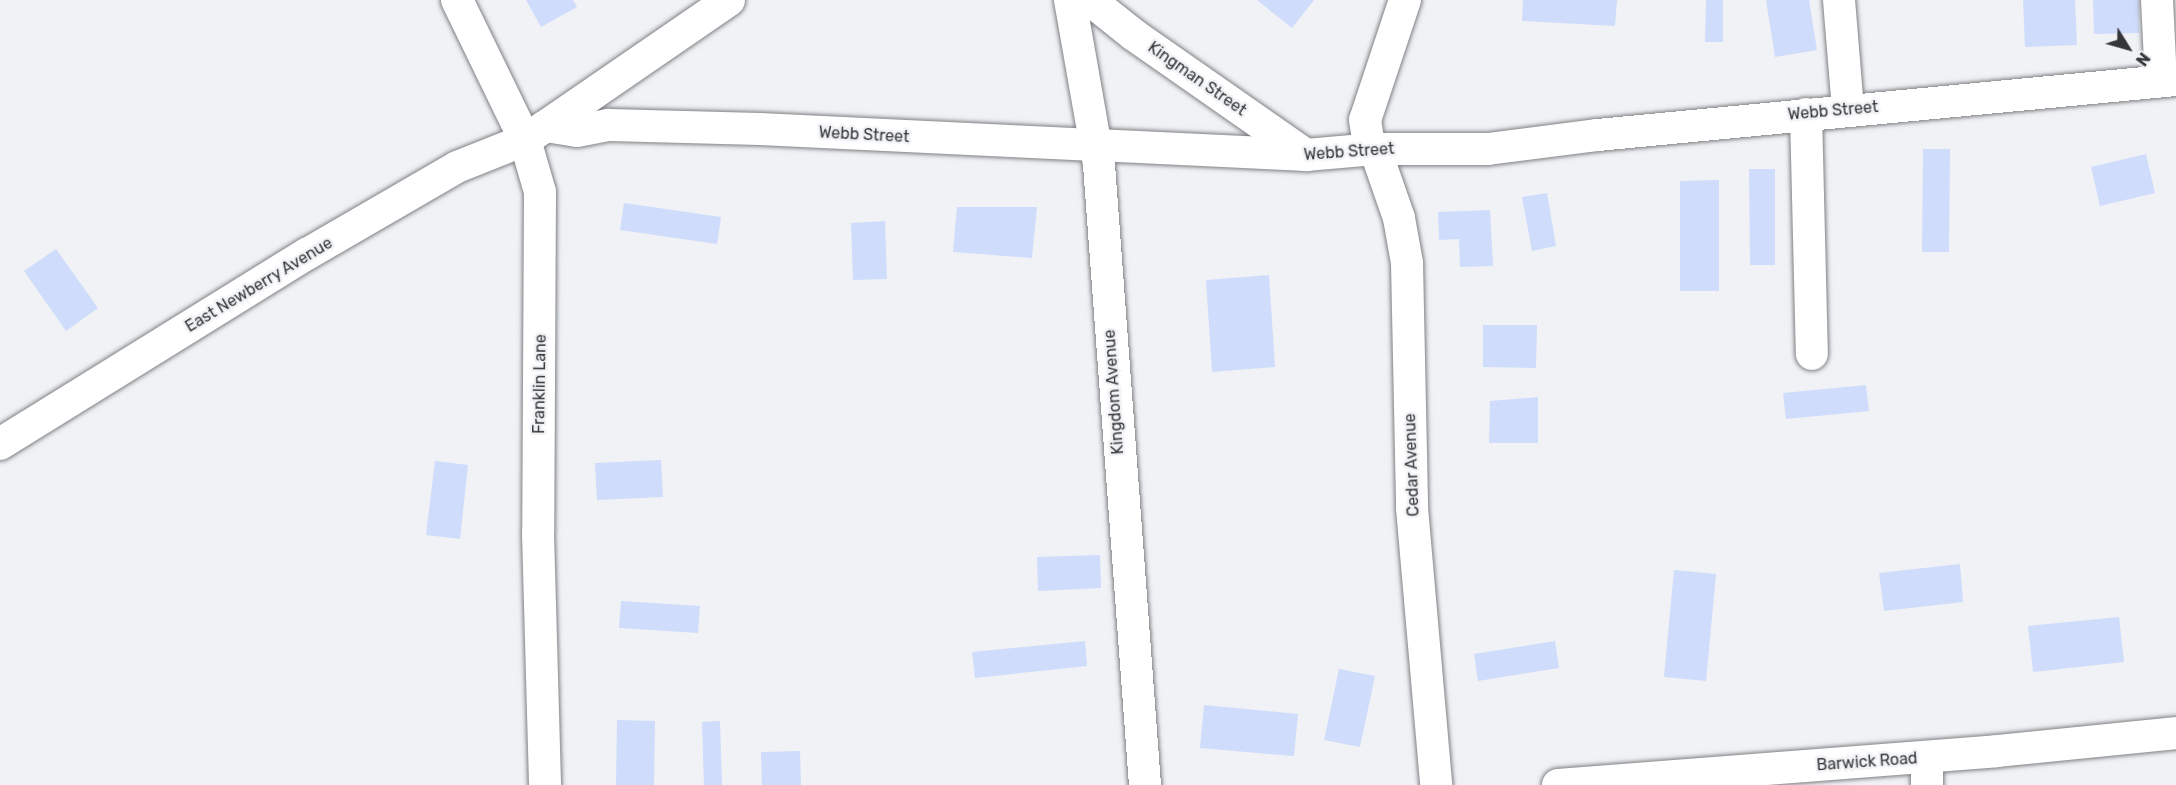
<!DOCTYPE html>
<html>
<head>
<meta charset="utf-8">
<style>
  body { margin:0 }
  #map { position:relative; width:2176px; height:785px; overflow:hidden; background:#f0f2f5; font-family:Rubik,sans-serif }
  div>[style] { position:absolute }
  .building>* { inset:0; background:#cfdcfb }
  .roads { filter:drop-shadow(0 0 2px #7f8184) drop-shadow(0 0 2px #7f8184) }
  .minor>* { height:32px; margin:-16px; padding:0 16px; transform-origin:16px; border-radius:16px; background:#fff }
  span { translate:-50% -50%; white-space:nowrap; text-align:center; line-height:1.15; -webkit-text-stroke:5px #f0f2f5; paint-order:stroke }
  .street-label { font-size:16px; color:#353637 }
  .north { position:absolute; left:2098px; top:18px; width:60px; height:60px; -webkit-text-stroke:4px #f0f2f5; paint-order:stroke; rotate:127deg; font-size:16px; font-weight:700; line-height:24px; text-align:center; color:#353637 }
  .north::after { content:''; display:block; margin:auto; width:21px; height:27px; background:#353637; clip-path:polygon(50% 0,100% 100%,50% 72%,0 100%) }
</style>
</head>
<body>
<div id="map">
  <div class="building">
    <div style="clip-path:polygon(526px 0,573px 0,577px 7px,541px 27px)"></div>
    <div style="clip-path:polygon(1257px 0,1314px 0,1292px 28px)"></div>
    <div style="clip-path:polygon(1523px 0,1617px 0,1615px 26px,1522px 21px)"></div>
    <div style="clip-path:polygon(1706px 0,1723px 0,1723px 42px,1705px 42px)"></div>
    <div style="clip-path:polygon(1766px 0,1809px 0,1817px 50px,1775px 57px)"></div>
    <div style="clip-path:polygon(2023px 0,2075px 0,2077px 45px,2025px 47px)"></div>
    <div style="clip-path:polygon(2093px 0,2139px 0,2139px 33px,2094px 34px)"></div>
    <div style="clip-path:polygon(1923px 149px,1950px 149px,1949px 252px,1922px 252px)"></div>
    <div style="clip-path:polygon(2146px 154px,2155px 193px,2100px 206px,2091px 167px)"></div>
    <div style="clip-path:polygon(1749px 169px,1775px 169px,1775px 265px,1750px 265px)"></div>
    <div style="clip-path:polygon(1719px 180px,1719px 291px,1680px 291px,1680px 181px)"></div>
    <div style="clip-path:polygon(1547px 193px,1556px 246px,1532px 251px,1522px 197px)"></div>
    <div style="clip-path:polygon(624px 203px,721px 217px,717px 244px,620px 230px)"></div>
    <div style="clip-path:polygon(957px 207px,1037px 207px,1032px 258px,953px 252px)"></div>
    <div style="clip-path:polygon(1490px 210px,1493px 266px,1460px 267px,1459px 239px,1439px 240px,1438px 212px)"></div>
    <div style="clip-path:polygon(885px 221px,887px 279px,853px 280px,851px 223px)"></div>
    <div style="clip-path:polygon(56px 249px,98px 308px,66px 331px,24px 271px)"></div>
    <div style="clip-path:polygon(1269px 275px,1275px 367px,1212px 372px,1206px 280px)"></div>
    <div style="clip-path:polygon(1483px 325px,1537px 325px,1536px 368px,1483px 367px)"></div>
    <div style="clip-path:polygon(1866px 385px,1869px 411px,1786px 419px,1783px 393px)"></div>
    <div style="clip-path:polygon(1538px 397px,1538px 443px,1489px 443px,1490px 401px)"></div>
    <div style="clip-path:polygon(661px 460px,663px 497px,597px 500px,595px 463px)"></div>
    <div style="clip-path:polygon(435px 461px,468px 465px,460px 539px,426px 535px)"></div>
    <div style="clip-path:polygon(1100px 555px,1101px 588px,1038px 591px,1037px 557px)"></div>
    <div style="clip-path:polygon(1960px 564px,1963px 602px,1884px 611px,1879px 573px)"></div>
    <div style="clip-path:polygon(1674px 570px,1716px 574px,1706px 681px,1664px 677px)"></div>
    <div style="clip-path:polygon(621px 601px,700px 606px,698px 633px,619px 628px)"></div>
    <div style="clip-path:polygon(2119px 617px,2124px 662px,2033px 672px,2028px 626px)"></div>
    <div style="clip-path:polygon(1085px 641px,1087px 666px,975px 678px,972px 652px)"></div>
    <div style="clip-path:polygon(1555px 641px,1559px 668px,1478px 681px,1474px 654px)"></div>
    <div style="clip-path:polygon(1339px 669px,1375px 676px,1360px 747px,1324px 740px)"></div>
    <div style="clip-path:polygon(1204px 705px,1298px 714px,1294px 756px,1200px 748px)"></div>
    <div style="clip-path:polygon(617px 720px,655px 721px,654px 785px,616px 785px)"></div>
    <div style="clip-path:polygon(720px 721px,722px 785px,704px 785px,702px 722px)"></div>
    <div style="clip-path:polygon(800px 751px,801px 785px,762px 785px,761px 752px)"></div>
  </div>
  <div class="roads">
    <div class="minor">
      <div style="left:457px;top:0;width:156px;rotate:64.1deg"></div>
      <div style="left:525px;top:140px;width:54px;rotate:73.9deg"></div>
      <div style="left:540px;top:192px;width:341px;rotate:90.3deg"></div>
      <div style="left:538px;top:533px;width:252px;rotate:88.4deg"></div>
      <div style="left:1070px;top:0;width:168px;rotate:80deg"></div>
      <div style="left:1099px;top:165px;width:622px;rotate:85.76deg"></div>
      <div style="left:1090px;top:0;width:56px;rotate:38.5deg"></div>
      <div style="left:1134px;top:35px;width:210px;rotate:34.9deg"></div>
      <div style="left:1405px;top:0;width:126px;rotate:108.4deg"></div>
      <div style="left:1365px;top:120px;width:20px;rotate:81deg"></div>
      <div style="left:1368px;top:140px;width:11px;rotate:52deg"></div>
      <div style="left:1375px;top:149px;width:73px;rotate:70.8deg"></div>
      <div style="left:1399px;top:218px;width:46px;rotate:79.9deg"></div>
      <div style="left:1407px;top:263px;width:245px;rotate:88.8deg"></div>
      <div style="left:1412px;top:508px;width:278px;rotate:85deg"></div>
      <div style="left:1839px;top:0;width:109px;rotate:85.3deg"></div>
      <div style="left:2157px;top:0;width:81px;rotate:87.2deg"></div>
      <div style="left:1806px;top:114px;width:240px;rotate:88.6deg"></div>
      <div style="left:546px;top:126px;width:222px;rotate:-34.5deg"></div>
      <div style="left:0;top:444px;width:361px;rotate:-31.8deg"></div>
      <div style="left:307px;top:254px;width:173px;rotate:-30.1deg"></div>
      <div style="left:457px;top:167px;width:73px;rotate:-21.7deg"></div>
      <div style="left:525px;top:140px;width:25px;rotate:-34deg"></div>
      <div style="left:546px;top:126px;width:31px;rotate:9deg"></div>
      <div style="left:577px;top:131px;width:33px;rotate:-11deg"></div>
      <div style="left:609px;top:125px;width:151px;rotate:1.5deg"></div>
      <div style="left:760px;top:129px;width:547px;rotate:2.73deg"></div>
      <div style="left:1306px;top:155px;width:69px;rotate:-5deg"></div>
      <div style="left:1375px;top:149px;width:113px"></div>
      <div style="left:1488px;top:149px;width:111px;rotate:-7.3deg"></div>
      <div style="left:1598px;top:135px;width:581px;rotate:-5.44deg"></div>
      <div style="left:1558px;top:785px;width:440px;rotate:-4.4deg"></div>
      <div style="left:1997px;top:751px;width:180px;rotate:-5.7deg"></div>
      <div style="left:1927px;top:785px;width:28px;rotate:-90deg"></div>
    </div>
  </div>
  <div class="street-label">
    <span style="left:1197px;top:79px;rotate:35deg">Kingman Street</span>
    <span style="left:1833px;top:111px;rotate:-5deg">Webb Street</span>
    <span style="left:864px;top:135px;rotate:3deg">Webb Street</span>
    <span style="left:1349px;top:152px;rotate:-4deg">Webb Street</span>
    <span style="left:259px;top:285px;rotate:-31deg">East Newberry Avenue</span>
    <span style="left:540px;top:384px;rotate:-89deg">Franklin Lane</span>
    <span style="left:1114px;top:392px;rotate:-94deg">Kingdom Avenue</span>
    <span style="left:1412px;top:465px;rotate:-92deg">Cedar Avenue</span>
    <span style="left:1867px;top:762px;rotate:-4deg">Barwick Road</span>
  </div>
  <div class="north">N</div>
</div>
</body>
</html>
